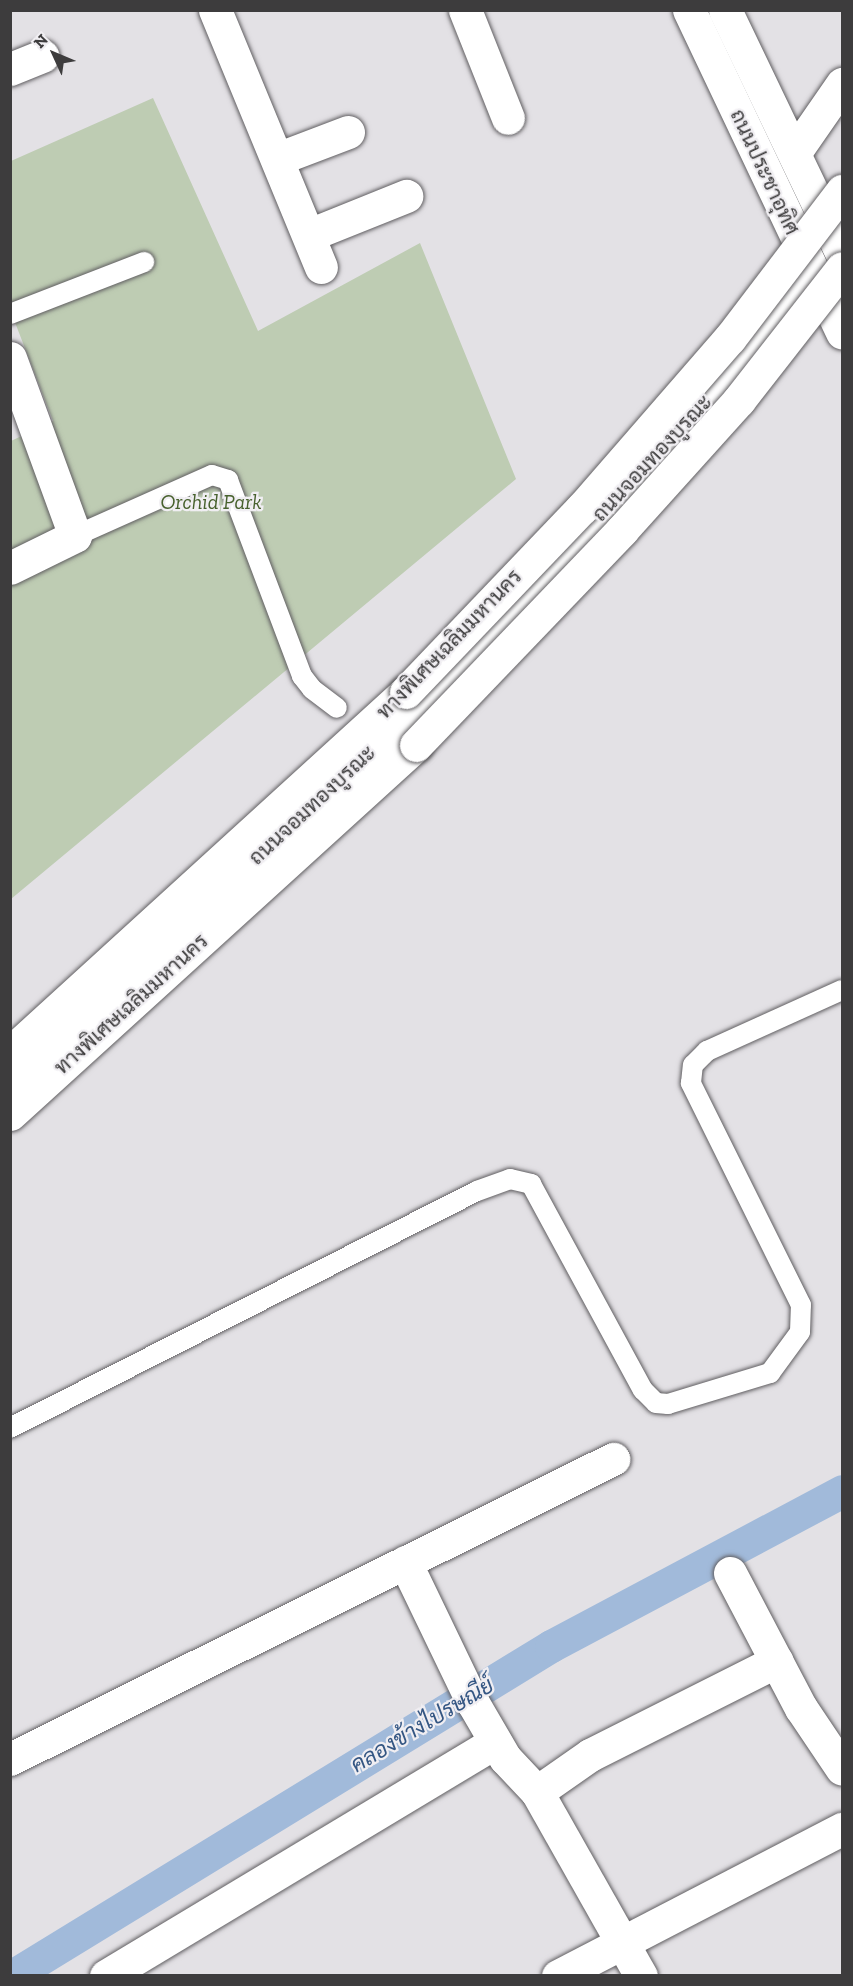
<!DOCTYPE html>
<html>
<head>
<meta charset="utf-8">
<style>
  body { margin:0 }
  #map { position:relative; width:853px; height:1986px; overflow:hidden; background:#e3e1e5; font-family:"Zilla Slab",Sarabun,serif }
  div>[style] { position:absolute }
  .green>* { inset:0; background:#beccb3 }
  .canal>* { height:33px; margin:-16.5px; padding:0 16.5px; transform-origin:16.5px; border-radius:16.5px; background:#a1bada }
  .roads { filter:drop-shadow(0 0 2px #605e61) drop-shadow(0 0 2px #605e61) }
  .lane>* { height:20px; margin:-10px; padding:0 10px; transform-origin:10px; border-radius:10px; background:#fff }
  .street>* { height:33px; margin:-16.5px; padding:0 16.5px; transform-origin:16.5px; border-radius:16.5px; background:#fff }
  .secondary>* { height:33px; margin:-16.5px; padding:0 16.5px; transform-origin:16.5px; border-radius:16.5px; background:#fff }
  .highway>* { height:33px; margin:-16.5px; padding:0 16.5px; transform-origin:16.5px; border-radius:16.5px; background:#fff }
  .bridges { filter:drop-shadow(0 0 2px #605e61) drop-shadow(0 0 2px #605e61) }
  .highway-bridge>* { height:33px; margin:-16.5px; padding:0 16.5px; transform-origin:16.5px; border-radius:16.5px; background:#fff }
  span { translate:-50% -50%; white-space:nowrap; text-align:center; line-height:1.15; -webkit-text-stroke:4.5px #f0eef2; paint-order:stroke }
  .street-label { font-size:21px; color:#3d3c3d }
  .park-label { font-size:21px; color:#47612d; font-style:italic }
  .water-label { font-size:22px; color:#345683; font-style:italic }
  .frame { position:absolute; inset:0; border:12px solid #3d3c3d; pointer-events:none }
  .north { position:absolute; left:24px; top:24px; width:60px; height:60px; -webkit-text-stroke:4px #f0eef2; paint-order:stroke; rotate:314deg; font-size:16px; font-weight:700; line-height:24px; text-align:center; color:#3d3c3d }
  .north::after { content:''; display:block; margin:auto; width:21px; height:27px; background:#3d3c3d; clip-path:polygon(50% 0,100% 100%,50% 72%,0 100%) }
</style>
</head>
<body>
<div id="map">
  <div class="green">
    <div style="clip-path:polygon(153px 98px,258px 331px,420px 243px,516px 479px,11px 899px,11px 441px,53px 421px,11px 312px,11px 161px)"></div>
  </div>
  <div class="canal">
    <div style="left:12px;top:1976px;width:632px;rotate:-31.48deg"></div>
    <div style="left:551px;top:1646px;width:330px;rotate:-28deg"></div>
  </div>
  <div class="roads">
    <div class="lane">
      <div style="left:10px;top:314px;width:144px;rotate:-21.2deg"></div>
      <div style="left:75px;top:536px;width:150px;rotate:-24deg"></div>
      <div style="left:212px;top:475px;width:17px;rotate:17deg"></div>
      <div style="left:228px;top:480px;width:210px;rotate:69.3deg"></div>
      <div style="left:302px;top:676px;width:16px;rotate:52deg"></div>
      <div style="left:312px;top:689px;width:31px;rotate:37deg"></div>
      <div style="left:10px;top:1428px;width:524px;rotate:-26.91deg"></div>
      <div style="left:477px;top:1191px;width:35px;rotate:-20deg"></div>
      <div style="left:510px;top:1179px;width:22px;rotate:13deg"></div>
      <div style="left:531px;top:1184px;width:234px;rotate:61.5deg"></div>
      <div style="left:643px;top:1390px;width:18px;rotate:45deg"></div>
      <div style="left:656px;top:1403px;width:12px;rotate:5deg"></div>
      <div style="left:668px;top:1404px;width:107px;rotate:-16.9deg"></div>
      <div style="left:770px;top:1373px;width:51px;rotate:-53.8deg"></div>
      <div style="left:800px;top:1332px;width:27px;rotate:-88deg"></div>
      <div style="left:801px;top:1305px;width:248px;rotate:-116.4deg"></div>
      <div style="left:691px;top:1083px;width:18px;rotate:-84deg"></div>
      <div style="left:693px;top:1065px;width:20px;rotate:-45deg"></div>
      <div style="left:707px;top:1051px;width:148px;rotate:-24.3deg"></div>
    </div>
    <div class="street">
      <div style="left:215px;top:10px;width:278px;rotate:67.6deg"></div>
      <div style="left:465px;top:10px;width:116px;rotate:68.3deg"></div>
      <div style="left:10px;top:69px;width:35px;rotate:-22deg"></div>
      <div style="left:277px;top:159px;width:76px;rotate:-20.8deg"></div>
      <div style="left:309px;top:235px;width:105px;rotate:-21.9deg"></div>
      <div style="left:10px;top:358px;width:189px;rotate:69.9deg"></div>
      <div style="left:75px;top:536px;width:72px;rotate:153.8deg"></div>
      <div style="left:10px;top:1081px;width:573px;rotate:-42.46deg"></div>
      <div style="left:433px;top:694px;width:388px;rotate:-47.1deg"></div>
      <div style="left:697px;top:410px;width:180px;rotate:-50.4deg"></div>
      <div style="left:405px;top:1562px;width:157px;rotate:64.3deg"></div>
      <div style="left:473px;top:1703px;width:64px;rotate:59.8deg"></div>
      <div style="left:505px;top:1758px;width:47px;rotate:46.7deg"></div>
      <div style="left:537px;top:1792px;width:211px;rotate:60.5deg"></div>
      <div style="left:730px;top:1573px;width:153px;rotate:62.3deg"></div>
      <div style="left:801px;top:1708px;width:73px;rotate:56.1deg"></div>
      <div style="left:10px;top:1759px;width:674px;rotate:-26.45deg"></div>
      <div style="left:537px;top:1792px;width:65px;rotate:-34.9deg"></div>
      <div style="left:590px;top:1755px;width:209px;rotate:-26.7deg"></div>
      <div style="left:106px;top:1976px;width:454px;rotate:-31deg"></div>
      <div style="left:558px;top:1976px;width:320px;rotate:-27.4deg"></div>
    </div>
    <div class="secondary">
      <div style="left:689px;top:10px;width:357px;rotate:64.6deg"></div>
      <div style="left:725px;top:10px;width:271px;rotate:64.4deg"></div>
      <div style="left:795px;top:152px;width:83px;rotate:-55.3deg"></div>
    </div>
    <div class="highway">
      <div style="left:10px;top:1053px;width:536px;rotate:-42.35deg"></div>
      <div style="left:10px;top:1114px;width:549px;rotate:-42.27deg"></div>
    </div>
  </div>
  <div class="bridges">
    <div class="highway-bridge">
      <div style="left:406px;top:692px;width:255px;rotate:-46.3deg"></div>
      <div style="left:582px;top:508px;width:225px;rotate:-49deg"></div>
      <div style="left:730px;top:338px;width:185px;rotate:-52.7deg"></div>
      <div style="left:416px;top:745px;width:298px;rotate:-46.2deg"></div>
      <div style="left:622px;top:530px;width:175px;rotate:-48deg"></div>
      <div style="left:739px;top:400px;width:167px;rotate:-52deg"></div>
    </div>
  </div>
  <div class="street-label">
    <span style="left:765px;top:172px;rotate:65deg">ถนนประชาอุทิศ</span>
    <span style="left:652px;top:458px;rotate:-47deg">ถนนจอมทองบูรณะ</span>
    <span style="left:449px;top:644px;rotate:-46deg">ทางพิเศษเฉลิมมหานคร</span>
    <span style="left:312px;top:805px;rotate:-43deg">ถนนจอมทองบูรณะ</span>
    <span style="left:131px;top:1004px;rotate:-42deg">ทางพิเศษเฉลิมมหานคร</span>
  </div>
  <div class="park-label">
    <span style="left:211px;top:502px">Orchid Park</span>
  </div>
  <div class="water-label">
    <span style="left:422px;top:1725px;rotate:-31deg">คลองข้างไปรษณีย์</span>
  </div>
  <div class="frame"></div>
  <div class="north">N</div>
</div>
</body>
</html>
